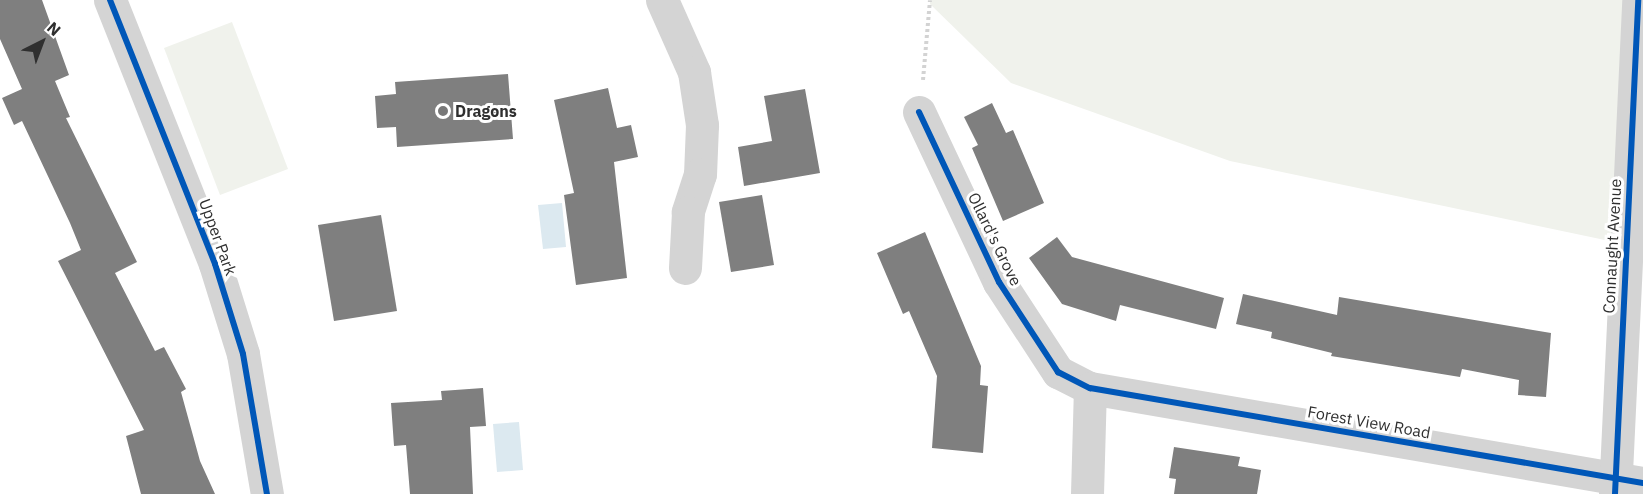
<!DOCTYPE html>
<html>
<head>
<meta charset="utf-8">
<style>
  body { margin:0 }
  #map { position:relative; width:1643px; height:494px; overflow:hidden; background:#fff; font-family:"IBM Plex Sans",sans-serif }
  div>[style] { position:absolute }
  .green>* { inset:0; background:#f0f2ec }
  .water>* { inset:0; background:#dce9f0 }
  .building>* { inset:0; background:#7f7f7f }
  .path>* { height:4px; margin-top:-2px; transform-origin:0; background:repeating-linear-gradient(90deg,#d3d3d3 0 3px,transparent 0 6px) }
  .minor>* { height:33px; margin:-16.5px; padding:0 16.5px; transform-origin:16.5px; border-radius:16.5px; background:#d4d4d4 }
  .cycleway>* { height:6px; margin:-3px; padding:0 3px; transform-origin:3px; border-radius:3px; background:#0057b8 }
  .dots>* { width:16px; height:16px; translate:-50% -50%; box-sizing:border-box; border:3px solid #fff; border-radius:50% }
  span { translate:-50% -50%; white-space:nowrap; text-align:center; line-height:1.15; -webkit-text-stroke:6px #fff; paint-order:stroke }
  .poi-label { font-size:16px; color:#2f2f2f; font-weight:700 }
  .left { translate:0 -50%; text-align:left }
  .street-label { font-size:16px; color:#2f2f2f }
  .north { position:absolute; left:12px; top:12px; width:60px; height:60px; -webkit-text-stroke:4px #fff; paint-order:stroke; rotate:42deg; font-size:16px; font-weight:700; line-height:24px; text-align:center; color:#2f2f2f }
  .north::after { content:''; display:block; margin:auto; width:21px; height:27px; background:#2f2f2f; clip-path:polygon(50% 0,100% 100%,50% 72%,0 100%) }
</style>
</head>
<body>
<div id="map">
  <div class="green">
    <div style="clip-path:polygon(930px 0,1643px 0,1643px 248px,1230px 161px,1011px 83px,930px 4px)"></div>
    <div style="clip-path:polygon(232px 22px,288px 169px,220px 195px,164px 48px)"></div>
  </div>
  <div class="water">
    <div style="clip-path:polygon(562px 203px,566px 247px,543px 249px,538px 205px)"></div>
    <div style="clip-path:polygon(519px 422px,523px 470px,497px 472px,493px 424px)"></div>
  </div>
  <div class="building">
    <div style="clip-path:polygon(0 0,42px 0,69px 75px,55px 81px,70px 117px,66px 118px,137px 262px,115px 273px,155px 351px,164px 347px,186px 389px,181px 392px,200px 461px,215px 494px,141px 494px,126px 436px,144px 430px,58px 261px,81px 250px,70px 223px,22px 121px,14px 125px,2px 98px,22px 89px,0 39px)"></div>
    <div style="clip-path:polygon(508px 74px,513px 139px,397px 147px,396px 127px,377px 128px,375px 96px,396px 94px,395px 82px)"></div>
    <div style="clip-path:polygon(608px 88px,617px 128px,631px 125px,638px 157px,614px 162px,627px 278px,576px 285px,564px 195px,574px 193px,554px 100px)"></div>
    <div style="clip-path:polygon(805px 89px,820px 173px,744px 186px,738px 147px,772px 141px,764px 96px)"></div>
    <div style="clip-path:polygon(992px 103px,1006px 133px,1013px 130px,1044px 203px,1003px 221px,972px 148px,978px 145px,964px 117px)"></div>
    <div style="clip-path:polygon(762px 195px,774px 265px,731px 272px,719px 202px)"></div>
    <div style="clip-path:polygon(381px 215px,397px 311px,334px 321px,318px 225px)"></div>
    <div style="clip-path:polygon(925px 232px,981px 366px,980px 385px,988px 386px,983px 453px,932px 448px,937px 376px,909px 311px,903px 314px,877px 253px)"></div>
    <div style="clip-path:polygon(1057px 237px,1072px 257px,1224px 298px,1216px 329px,1120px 305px,1116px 321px,1062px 304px,1029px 258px)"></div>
    <div style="clip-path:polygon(1243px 294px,1337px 315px,1339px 297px,1551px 333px,1546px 397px,1518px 395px,1519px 380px,1462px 369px,1460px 377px,1331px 356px,1332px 353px,1271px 338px,1272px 332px,1236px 324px)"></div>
    <div style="clip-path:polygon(483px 388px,486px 426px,470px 427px,473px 494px,410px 494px,406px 445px,394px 446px,391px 403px,442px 400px,441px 391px)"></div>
    <div style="clip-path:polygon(1174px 447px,1240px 457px,1238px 466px,1261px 470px,1257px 494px,1174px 494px,1176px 479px,1169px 478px)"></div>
  </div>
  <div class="path">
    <div style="left:923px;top:80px;width:80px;rotate:-85deg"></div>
  </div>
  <div class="minor">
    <div style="left:110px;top:0;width:284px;rotate:68.3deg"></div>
    <div style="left:215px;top:264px;width:94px;rotate:72.7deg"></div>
    <div style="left:243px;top:354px;width:142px;rotate:80.3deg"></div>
    <div style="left:662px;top:0;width:79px;rotate:66deg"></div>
    <div style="left:694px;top:72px;width:54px;rotate:81.4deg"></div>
    <div style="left:702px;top:125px;width:49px;rotate:92.3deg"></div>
    <div style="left:700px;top:174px;width:40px;rotate:108deg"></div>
    <div style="left:688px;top:212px;width:56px;rotate:93.1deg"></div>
    <div style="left:919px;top:112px;width:188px;rotate:64.8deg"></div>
    <div style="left:999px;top:282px;width:108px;rotate:56.8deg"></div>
    <div style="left:1058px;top:372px;width:36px;rotate:27deg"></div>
    <div style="left:1090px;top:388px;width:561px;rotate:9.75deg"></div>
    <div style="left:1087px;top:494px;width:106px;rotate:-88.4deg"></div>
    <div style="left:1615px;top:494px;width:495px;rotate:-87.3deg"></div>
  </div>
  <div class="cycleway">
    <div style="left:110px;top:0;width:284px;rotate:68.3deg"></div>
    <div style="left:215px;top:264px;width:94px;rotate:72.7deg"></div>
    <div style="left:243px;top:354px;width:142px;rotate:80.3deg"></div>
    <div style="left:919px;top:112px;width:188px;rotate:64.8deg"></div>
    <div style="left:999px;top:282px;width:108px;rotate:56.8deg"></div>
    <div style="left:1058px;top:372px;width:36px;rotate:27deg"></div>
    <div style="left:1090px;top:388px;width:561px;rotate:9.75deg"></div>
    <div style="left:1615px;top:494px;width:495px;rotate:-87.3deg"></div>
  </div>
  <div class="dots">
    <div style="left:443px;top:111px;background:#787878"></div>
  </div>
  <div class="poi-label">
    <span class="left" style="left:455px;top:111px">Dragons</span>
  </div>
  <div class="street-label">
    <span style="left:218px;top:237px;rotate:70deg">Upper Park</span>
    <span style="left:995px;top:239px;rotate:64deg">Ollard's Grove</span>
    <span style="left:1612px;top:246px;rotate:-87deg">Connaught Avenue</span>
    <span style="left:1369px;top:422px;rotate:10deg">Forest View Road</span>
  </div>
  <div class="north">N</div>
</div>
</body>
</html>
